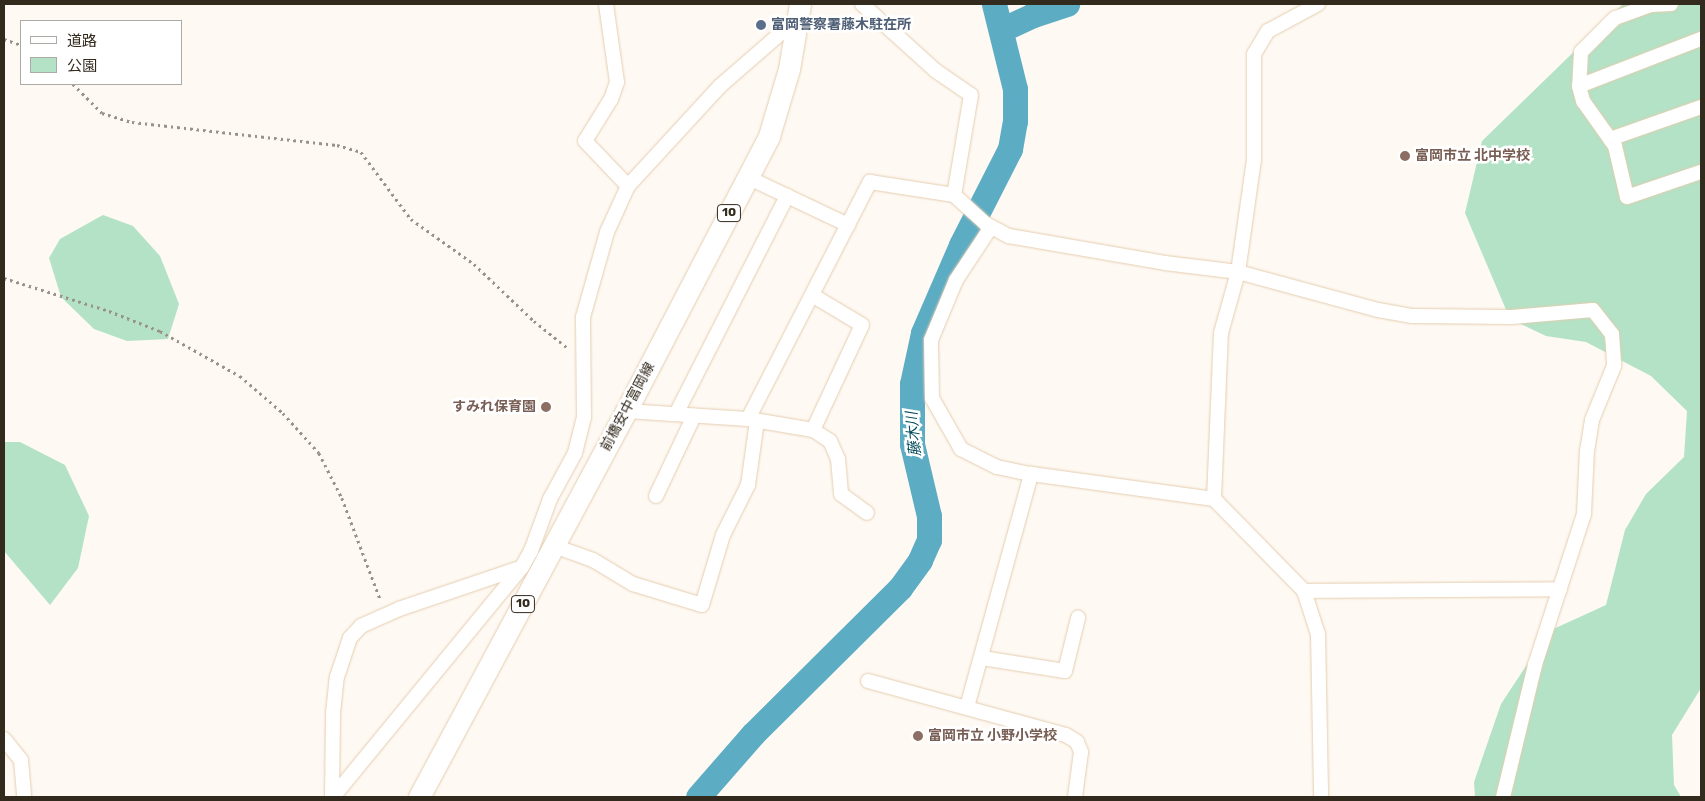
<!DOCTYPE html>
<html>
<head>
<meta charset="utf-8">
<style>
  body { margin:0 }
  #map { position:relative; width:1705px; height:801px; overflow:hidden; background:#fef9f3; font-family:Rubik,"Noto Sans JP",sans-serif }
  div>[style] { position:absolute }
  .green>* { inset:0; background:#b3e2c6 }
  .river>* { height:25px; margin:-12.5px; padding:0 12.5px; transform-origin:12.5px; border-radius:12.5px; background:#5cacc4 }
  .path>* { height:2.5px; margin-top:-1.25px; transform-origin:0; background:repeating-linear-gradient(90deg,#999289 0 2.5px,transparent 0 6.5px) }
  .roads { filter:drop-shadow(0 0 1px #e5cdae) drop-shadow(0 0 1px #e5cdae) }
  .minor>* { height:14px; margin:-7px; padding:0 7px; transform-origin:7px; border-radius:7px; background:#fff }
  .primary>* { height:21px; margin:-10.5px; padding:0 10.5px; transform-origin:10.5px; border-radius:10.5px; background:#fff }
  .dots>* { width:14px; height:14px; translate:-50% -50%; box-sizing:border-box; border:2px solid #fff; border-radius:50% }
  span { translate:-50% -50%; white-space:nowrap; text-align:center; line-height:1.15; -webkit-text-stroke:5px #fff; paint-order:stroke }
  .shield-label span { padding:1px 4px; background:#fff; border:1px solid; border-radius:4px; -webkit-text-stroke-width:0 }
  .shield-label { font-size:12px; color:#332a1e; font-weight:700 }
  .service-label { font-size:14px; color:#4e5e75; font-weight:700 }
  .left { translate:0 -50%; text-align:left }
  .education-label { font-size:14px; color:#785e54; font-weight:700 }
  .right { translate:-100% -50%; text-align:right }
  .street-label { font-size:14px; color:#332a1e }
  .water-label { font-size:15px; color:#004b5b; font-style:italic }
  .frame { position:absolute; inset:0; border:5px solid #332a1e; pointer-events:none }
  .legend { position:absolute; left:20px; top:20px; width:162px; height:65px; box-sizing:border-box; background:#fff; border:1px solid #adaaa5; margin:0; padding:6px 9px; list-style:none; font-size:15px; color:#332a1e }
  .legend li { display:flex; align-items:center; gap:10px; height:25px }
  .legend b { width:25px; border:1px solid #adaaa5 }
</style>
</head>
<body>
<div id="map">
  <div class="green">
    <div style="clip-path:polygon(1623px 4px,1701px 4px,1701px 688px,1672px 735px,1674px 785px,1681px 797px,1475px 797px,1474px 782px,1501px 704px,1549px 631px,1606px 605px,1625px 530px,1646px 494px,1684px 457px,1687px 411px,1651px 376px,1586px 342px,1546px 336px,1510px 319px,1465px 213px,1482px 141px)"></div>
    <div style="clip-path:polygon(103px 215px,133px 226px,160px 256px,179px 304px,168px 339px,127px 341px,94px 329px,61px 297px,49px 258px,60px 239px)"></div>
    <div style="clip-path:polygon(4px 442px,20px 442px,65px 465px,89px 516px,78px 568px,50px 605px,4px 551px)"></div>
  </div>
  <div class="river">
    <div style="left:1001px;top:30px;width:35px;rotate:-25deg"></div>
    <div style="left:1033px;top:15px;width:36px;rotate:-18deg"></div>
    <div style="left:698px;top:797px;width:84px;rotate:-48.9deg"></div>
    <div style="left:753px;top:734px;width:207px;rotate:-44.8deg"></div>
    <div style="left:900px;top:588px;width:34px;rotate:-54deg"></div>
    <div style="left:920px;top:560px;width:22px;rotate:-66deg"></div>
    <div style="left:929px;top:540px;width:24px;rotate:-90deg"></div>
    <div style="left:929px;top:516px;width:74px;rotate:-103.3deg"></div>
    <div style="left:912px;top:444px;width:60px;rotate:-90deg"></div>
    <div style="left:912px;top:384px;width:52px;rotate:-77.8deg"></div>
    <div style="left:923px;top:333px;width:96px;rotate:-66.6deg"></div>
    <div style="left:961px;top:245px;width:108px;rotate:-63deg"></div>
    <div style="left:1010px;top:149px;width:28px;rotate:-80deg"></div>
    <div style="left:1015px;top:121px;width:32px;rotate:-90deg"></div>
    <div style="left:1015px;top:89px;width:88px;rotate:-103.9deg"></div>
  </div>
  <div class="path">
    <div style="left:4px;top:39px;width:18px;rotate:19deg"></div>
    <div style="left:73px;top:84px;width:41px;rotate:45deg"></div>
    <div style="left:102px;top:113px;width:31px;rotate:17deg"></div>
    <div style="left:132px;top:122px;width:206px;rotate:6.4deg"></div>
    <div style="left:337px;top:145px;width:25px;rotate:16deg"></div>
    <div style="left:361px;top:152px;width:84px;rotate:53.3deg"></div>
    <div style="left:411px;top:219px;width:77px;rotate:35.5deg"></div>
    <div style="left:474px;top:264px;width:83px;rotate:43.5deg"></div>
    <div style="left:534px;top:321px;width:45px;rotate:38.7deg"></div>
    <div style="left:4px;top:278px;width:110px;rotate:17.4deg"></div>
    <div style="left:109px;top:311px;width:55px;rotate:21.4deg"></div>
    <div style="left:160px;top:331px;width:92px;rotate:29.4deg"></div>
    <div style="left:240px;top:376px;width:57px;rotate:40.7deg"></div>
    <div style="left:283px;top:413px;width:54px;rotate:48deg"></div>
    <div style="left:319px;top:453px;width:51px;rotate:62.9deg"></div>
    <div style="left:342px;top:498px;width:110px;rotate:69.3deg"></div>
  </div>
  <div class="roads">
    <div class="minor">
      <div style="left:606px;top:4px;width:79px;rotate:82deg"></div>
      <div style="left:617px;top:82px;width:18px;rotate:109deg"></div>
      <div style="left:611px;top:99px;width:49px;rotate:121.8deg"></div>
      <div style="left:585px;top:141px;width:62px;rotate:46.3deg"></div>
      <div style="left:862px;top:4px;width:100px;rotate:42.2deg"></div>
      <div style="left:936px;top:71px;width:42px;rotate:34.4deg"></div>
      <div style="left:971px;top:95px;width:101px;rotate:99.6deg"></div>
      <div style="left:1671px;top:4px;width:20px;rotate:177deg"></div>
      <div style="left:1651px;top:5px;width:38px;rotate:160deg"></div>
      <div style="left:1615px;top:18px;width:48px;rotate:135deg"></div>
      <div style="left:1581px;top:52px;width:34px;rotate:93deg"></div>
      <div style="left:1579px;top:86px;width:16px;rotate:75deg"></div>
      <div style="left:1583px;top:101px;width:55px;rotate:54.6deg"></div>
      <div style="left:1615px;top:146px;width:52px;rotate:76.8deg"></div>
      <div style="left:1627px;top:197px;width:78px;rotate:-18.7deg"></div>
      <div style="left:1579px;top:86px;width:131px;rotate:-21.1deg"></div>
      <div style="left:1610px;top:139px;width:96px;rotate:-19.4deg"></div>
      <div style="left:747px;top:177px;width:112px;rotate:25.4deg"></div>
      <div style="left:991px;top:227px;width:64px;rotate:123.4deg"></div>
      <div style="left:956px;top:280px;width:65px;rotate:112.6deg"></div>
      <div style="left:931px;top:340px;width:58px;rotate:89deg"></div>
      <div style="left:932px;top:398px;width:59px;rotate:60.4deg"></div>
      <div style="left:961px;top:449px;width:40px;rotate:26.6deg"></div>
      <div style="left:997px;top:467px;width:35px;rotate:12deg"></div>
      <div style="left:812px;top:295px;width:58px;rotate:31deg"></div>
      <div style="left:862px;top:325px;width:116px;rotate:115deg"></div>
      <div style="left:626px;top:411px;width:122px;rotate:3.8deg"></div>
      <div style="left:748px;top:419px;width:267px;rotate:-62.8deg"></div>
      <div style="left:870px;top:182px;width:85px;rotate:8.8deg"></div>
      <div style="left:954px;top:195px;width:43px;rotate:42.2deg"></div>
      <div style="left:986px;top:224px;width:26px;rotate:28deg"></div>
      <div style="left:1009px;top:236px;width:158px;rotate:9.8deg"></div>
      <div style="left:1165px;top:263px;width:74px;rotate:7deg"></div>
      <div style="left:1238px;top:272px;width:145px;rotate:15.2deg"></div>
      <div style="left:1378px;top:310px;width:35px;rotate:10deg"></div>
      <div style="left:1412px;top:316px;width:100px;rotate:0.6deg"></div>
      <div style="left:1512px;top:317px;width:81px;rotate:-4.9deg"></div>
      <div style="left:1593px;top:310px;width:31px;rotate:52deg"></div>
      <div style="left:1612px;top:334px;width:32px;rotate:86deg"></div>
      <div style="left:1614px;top:366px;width:58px;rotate:112.2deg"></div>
      <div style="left:1592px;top:420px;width:30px;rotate:99deg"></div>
      <div style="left:1587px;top:450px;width:64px;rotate:92.7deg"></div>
      <div style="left:1584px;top:514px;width:159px;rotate:108deg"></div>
      <div style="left:1535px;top:665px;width:136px;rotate:103.6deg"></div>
      <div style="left:676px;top:414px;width:245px;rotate:-63deg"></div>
      <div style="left:748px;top:419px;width:66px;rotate:9.6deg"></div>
      <div style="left:813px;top:430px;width:20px;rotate:33deg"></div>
      <div style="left:830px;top:441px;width:20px;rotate:66deg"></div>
      <div style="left:838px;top:459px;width:35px;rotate:85deg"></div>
      <div style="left:841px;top:494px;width:32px;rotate:36deg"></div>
      <div style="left:656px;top:496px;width:89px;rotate:-64.6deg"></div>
      <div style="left:1214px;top:499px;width:166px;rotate:-87.6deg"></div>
      <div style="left:1221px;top:333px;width:63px;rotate:-74.4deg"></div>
      <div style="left:1238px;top:272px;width:113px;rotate:-81.9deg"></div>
      <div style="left:1254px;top:160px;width:106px;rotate:-90deg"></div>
      <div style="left:1254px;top:54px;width:27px;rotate:-59deg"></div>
      <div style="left:1268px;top:31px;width:57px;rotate:-28.4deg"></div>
      <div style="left:554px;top:546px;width:41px;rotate:19.7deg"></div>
      <div style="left:593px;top:560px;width:47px;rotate:31deg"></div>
      <div style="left:633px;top:584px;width:72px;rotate:16.9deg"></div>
      <div style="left:702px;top:605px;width:73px;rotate:-73.3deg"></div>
      <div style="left:723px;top:535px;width:56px;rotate:-63.4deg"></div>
      <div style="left:748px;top:485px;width:65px;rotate:-82deg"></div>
      <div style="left:1304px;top:591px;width:256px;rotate:-0.4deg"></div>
      <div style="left:982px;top:658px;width:84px;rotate:8.9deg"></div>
      <div style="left:1065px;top:671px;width:55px;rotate:-76.2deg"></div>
      <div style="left:868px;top:681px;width:205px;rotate:15.3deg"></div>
      <div style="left:1066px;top:735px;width:13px;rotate:32deg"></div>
      <div style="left:1077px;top:742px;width:11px;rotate:68deg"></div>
      <div style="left:1081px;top:752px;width:45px;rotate:97.6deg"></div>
      <div style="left:967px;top:707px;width:242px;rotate:-74.6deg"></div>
      <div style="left:1031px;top:474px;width:185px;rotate:7.8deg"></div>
      <div style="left:1214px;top:499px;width:129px;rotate:45.6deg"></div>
      <div style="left:1304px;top:591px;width:45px;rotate:72deg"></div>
      <div style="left:1318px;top:634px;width:163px;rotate:88.9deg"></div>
      <div style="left:4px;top:739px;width:27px;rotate:51deg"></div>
      <div style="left:21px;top:760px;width:37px;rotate:85deg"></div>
      <div style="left:332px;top:797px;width:84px;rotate:-89.3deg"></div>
      <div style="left:333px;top:713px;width:36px;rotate:-84deg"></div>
      <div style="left:337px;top:677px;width:41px;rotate:-71.6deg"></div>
      <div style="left:350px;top:638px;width:16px;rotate:-47deg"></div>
      <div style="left:361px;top:626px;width:42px;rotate:-24.1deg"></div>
      <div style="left:399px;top:609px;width:128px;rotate:-18.7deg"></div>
      <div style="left:333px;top:797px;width:298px;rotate:-50.6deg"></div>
      <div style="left:522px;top:567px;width:18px;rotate:-61deg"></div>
      <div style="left:531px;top:551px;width:55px;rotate:-69.9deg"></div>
      <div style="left:550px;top:499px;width:52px;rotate:-61.5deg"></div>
      <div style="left:575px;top:453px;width:37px;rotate:-76deg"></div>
      <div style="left:584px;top:417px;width:100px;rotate:-90.6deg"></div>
      <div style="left:583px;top:317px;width:88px;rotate:-74.2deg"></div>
      <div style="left:607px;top:232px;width:51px;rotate:-65.5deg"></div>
      <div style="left:628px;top:186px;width:136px;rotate:-47.4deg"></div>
      <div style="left:720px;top:86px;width:101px;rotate:-41deg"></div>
    </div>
    <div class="primary">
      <div style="left:419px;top:797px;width:438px;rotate:-61.8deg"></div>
      <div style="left:626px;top:411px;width:310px;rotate:-62.5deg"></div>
      <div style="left:769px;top:136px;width:70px;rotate:-73.4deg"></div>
      <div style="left:789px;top:69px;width:66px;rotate:-80.4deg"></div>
    </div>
  </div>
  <div class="dots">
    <div style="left:761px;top:25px;background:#5c6f8a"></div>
    <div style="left:1405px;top:156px;background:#8d6e63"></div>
    <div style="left:546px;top:407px;background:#8d6e63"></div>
    <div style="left:918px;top:736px;background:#8d6e63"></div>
  </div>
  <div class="shield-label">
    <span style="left:729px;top:213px">10</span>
    <span style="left:523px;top:604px">10</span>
  </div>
  <div class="service-label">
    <span class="left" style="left:771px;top:25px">富岡警察署藤木駐在所</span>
  </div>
  <div class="education-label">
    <span class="left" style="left:1415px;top:156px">富岡市立 北中学校</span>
    <span class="right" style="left:536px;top:407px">すみれ保育園</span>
    <span class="left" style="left:928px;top:736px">富岡市立 小野小学校</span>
  </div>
  <div class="street-label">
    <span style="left:628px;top:407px;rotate:-62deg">前橋安中富岡線</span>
  </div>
  <div class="water-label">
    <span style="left:914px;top:434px;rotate:-95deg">藤木川</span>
  </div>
  <div class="frame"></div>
  <ul class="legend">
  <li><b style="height:6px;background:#fff"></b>道路</li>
  <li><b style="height:14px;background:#b3e2c6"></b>公園</li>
  </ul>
</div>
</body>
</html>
